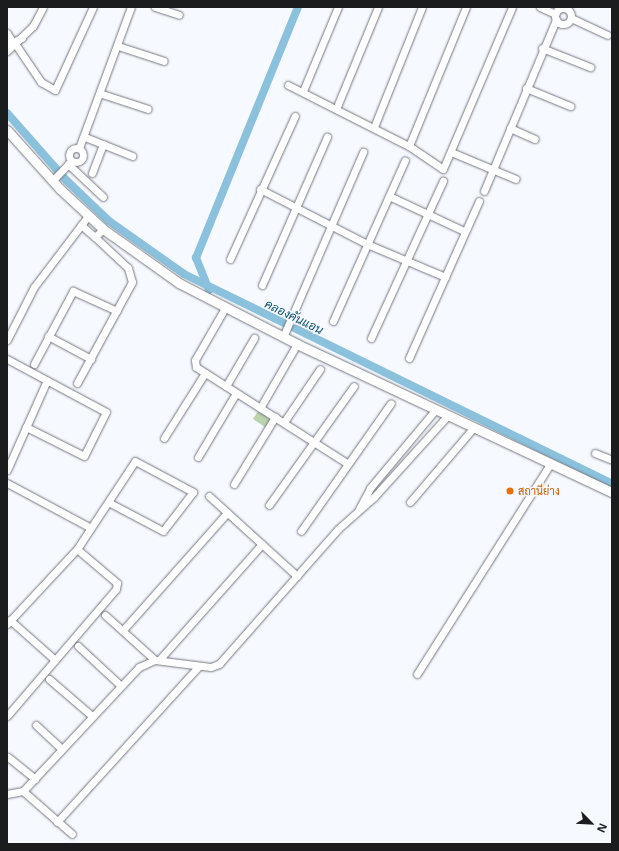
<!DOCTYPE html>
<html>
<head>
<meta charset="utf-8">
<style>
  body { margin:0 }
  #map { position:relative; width:619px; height:851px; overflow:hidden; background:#f6f9ff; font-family:"Open Sans",Sarabun,sans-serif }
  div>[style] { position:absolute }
  .green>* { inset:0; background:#bbd3ae }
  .canal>* { height:8px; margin:-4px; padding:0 4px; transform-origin:4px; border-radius:4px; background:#8bc1dd }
  .roads { filter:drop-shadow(0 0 1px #74787e) drop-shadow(0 0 1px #74787e) }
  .minor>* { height:7px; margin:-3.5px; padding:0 3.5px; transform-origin:3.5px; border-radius:3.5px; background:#fff }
  .minor>.ring { margin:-3.5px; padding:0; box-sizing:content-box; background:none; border:7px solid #fff; border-radius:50% }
  .tertiary>* { height:9px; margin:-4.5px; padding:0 4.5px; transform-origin:4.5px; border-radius:4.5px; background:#fff }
  .dots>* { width:11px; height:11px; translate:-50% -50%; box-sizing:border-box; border:2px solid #f6f9ff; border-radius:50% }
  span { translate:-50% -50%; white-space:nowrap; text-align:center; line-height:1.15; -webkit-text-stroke:3px #f6f9ff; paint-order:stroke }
  .food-label { font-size:11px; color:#c56008 }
  .left { translate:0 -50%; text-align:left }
  .water-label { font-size:12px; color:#105470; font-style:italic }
  .frame { position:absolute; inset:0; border:8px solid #1a1c1e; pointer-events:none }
  .north { position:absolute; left:571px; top:803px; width:40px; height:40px; -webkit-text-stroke:3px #f6f9ff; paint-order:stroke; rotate:114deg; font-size:11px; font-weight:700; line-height:16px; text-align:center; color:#1a1c1e }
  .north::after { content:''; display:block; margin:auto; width:14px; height:18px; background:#1a1c1e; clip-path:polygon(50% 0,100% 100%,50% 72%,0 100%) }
</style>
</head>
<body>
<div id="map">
  <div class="green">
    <div style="clip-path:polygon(260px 408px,275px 417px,268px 429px,253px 419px)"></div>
  </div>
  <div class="canal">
    <div style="left:7px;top:113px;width:91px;rotate:48.6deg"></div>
    <div style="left:67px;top:181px;width:58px;rotate:43.6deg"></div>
    <div style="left:109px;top:221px;width:92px;rotate:35.2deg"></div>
    <div style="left:184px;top:274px;width:477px;rotate:26.1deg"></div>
    <div style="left:209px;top:290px;width:35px;rotate:-112deg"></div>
    <div style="left:196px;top:258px;width:271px;rotate:-67.9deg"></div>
  </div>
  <div class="roads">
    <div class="minor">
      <div style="left:155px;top:7px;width:25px;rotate:18deg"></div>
      <div style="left:540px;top:7px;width:17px;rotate:25deg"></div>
      <div class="ring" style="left:555px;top:8px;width:9px;height:9px"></div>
      <div style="left:571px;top:18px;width:40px;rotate:25deg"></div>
      <div style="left:7px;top:33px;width:9px;rotate:58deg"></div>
      <div style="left:7px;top:44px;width:16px;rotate:-22deg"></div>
      <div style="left:16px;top:45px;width:45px;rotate:56deg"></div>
      <div style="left:41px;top:82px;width:16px;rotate:30deg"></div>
      <div style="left:55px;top:90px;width:91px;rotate:-65.4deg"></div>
      <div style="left:118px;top:46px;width:48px;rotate:18.1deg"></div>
      <div style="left:542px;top:48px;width:52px;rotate:21.6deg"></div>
      <div style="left:7px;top:51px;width:36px;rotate:-44deg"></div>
      <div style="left:33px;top:26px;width:21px;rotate:-62deg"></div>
      <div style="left:288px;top:85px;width:136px;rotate:26.8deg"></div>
      <div style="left:409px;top:146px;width:41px;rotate:34.1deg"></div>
      <div style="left:443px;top:169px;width:176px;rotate:-66.9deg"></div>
      <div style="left:526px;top:88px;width:48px;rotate:22.2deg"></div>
      <div style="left:303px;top:91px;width:91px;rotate:-67.4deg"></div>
      <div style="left:102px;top:94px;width:48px;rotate:18.1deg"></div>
      <div style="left:336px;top:109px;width:110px;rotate:-67.6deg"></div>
      <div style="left:374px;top:127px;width:129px;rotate:-68.2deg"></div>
      <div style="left:510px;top:128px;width:27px;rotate:24deg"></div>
      <div style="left:85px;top:137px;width:51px;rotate:22deg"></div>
      <div style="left:409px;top:146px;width:150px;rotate:-67.7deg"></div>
      <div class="ring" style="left:69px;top:148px;width:7px;height:7px"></div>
      <div style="left:79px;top:148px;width:150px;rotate:-69.8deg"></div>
      <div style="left:451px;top:152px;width:70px;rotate:22.6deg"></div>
      <div style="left:68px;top:164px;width:48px;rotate:43.3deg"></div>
      <div style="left:92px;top:173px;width:31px;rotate:-69deg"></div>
      <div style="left:52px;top:181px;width:28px;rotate:-46deg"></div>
      <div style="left:260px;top:189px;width:120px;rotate:27.2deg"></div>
      <div style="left:367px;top:244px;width:85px;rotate:22.9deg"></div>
      <div style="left:445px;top:277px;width:83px;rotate:-65.9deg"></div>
      <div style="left:484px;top:191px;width:186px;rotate:-67.2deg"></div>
      <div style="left:389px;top:196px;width:83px;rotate:25deg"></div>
      <div style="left:81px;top:225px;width:18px;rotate:41deg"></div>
      <div style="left:230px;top:259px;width:157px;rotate:-65.6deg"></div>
      <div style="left:262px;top:285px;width:162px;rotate:-66.3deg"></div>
      <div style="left:225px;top:308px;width:60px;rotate:120deg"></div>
      <div style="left:195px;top:360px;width:7px;rotate:82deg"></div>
      <div style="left:196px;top:367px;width:180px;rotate:32.5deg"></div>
      <div style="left:333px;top:321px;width:176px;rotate:-65.9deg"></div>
      <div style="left:48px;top:336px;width:49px;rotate:28.1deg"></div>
      <div style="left:283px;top:337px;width:202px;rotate:-66.6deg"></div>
      <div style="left:371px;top:338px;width:173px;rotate:-65.4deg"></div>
      <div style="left:7px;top:340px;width:59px;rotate:-63deg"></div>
      <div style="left:34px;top:287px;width:89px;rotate:-52.7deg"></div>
      <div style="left:409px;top:358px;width:89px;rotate:-66deg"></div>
      <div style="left:7px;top:359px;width:112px;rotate:28.2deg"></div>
      <div style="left:106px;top:412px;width:49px;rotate:116.6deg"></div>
      <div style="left:84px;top:456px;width:65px;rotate:-153.4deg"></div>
      <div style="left:34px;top:364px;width:83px;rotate:-61.9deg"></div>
      <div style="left:73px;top:291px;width:48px;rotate:24.4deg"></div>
      <div style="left:77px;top:383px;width:115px;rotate:-61.4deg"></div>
      <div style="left:132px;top:282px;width:15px;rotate:-106deg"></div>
      <div style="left:128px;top:268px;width:45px;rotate:-136.8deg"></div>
      <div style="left:95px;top:237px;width:11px;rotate:-45deg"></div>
      <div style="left:226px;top:386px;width:56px;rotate:-59.7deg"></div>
      <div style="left:260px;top:408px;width:74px;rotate:-60deg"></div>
      <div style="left:284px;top:422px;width:64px;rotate:-55.8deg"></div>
      <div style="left:164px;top:438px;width:77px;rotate:-57.8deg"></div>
      <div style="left:595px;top:453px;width:18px;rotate:22deg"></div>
      <div style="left:198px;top:457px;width:74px;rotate:-59.3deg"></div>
      <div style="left:7px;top:470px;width:98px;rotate:-66deg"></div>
      <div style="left:7px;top:483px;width:95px;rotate:28.2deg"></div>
      <div style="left:234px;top:484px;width:79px;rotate:-58.5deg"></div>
      <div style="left:209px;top:496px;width:119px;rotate:42.3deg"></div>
      <div style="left:410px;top:502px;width:99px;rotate:-49.5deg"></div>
      <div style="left:269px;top:505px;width:146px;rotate:-54.5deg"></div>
      <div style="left:359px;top:509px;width:24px;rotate:-62deg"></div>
      <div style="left:370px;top:488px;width:103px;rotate:-50.1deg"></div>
      <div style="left:301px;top:531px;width:156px;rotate:-54.9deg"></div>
      <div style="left:105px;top:615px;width:67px;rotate:42deg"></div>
      <div style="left:10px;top:620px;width:60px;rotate:41.6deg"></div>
      <div style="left:7px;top:624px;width:103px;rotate:-47deg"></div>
      <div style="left:77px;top:549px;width:105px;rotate:-56.6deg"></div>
      <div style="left:135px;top:461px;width:66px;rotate:28.1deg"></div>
      <div style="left:193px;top:492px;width:49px;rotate:127.6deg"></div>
      <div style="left:163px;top:531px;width:60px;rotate:-152.2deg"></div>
      <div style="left:123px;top:630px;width:157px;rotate:-48.4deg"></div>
      <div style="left:78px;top:646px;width:57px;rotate:42.9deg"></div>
      <div style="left:159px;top:660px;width:155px;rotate:-48.4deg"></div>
      <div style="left:417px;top:674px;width:250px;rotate:-57.6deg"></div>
      <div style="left:49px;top:679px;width:57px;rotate:40.7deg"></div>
      <div style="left:7px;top:716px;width:167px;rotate:-49.4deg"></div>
      <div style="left:116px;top:589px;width:6px;rotate:-81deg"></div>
      <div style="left:117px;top:583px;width:52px;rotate:-139.6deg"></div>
      <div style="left:36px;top:725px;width:35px;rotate:43deg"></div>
      <div style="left:8px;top:757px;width:35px;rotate:39deg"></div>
      <div style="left:23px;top:791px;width:65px;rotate:41.3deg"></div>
      <div style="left:7px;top:794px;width:16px;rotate:-11deg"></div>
      <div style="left:23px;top:791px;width:170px;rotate:-46.9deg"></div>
      <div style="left:139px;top:667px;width:17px;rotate:-24deg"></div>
      <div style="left:155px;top:660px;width:56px;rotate:7.1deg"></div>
      <div style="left:211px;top:667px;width:9px;rotate:-21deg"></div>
      <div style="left:219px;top:664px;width:180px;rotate:-48.6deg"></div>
      <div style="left:338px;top:529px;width:48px;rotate:-41.6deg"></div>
      <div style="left:374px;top:497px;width:110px;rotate:-47.9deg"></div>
      <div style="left:57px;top:822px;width:211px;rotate:-47.7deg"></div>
    </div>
    <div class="tertiary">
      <div style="left:7px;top:130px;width:79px;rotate:48.1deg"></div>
      <div style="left:60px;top:189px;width:59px;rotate:42.9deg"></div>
      <div style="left:103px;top:229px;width:93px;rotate:35.4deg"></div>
      <div style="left:179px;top:283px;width:133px;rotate:27.3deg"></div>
      <div style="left:297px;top:344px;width:348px;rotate:25.2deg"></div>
    </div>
  </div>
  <div class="dots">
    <div style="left:510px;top:491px;background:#e8710a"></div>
  </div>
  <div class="food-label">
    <span class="left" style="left:518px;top:491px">สถานีย่าง</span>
  </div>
  <div class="water-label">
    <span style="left:294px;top:317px;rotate:26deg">คลองคันแอน</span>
  </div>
  <div class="frame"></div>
  <div class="north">N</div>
</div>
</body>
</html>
